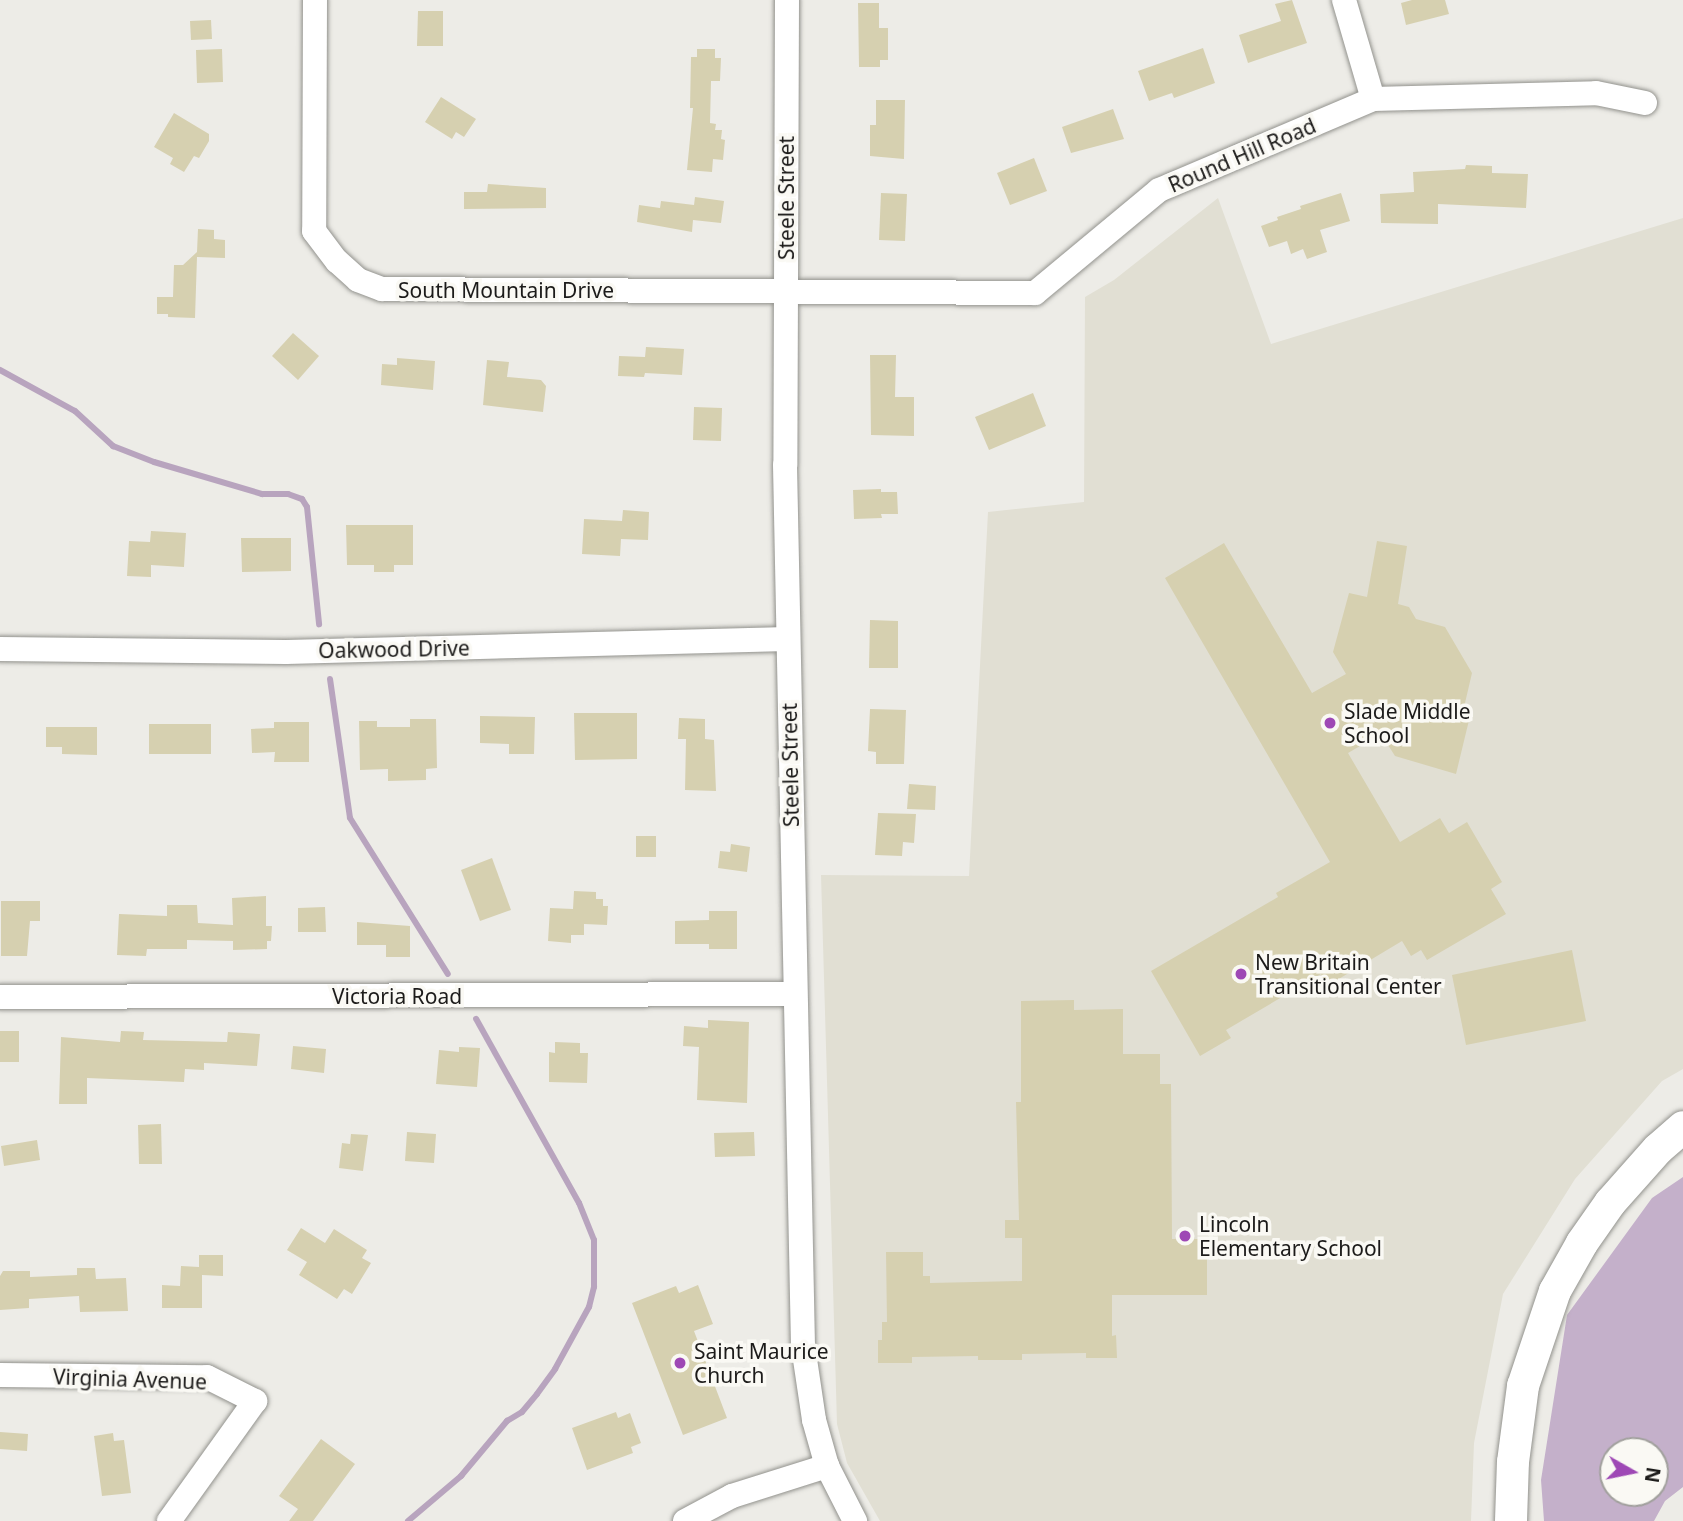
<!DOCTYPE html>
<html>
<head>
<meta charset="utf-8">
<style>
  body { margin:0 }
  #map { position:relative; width:1683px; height:1521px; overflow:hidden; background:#edece7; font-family:"Noto Sans",sans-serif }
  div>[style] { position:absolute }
  .built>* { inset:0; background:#e1dfd3 }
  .forest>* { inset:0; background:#c4b0ca }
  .stream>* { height:6px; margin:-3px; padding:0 3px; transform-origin:3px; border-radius:3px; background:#b8a4be }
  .building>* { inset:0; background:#d6d0b0 }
  .roads { filter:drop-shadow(0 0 2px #92928d) drop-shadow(0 0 2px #92928d) }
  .minor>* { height:24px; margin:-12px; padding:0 12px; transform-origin:12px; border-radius:12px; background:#fff }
  .tertiary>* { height:32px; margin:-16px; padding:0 16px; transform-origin:16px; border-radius:16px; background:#fff }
  .dots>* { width:19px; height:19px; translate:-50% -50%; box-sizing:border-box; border:4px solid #faf9f4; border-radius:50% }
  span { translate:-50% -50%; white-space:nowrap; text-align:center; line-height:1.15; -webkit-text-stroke:7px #faf9f4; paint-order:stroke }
  .street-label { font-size:21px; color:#1c1b1a }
  .poi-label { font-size:21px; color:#1c1b1a }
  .left { translate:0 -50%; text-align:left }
  .north { position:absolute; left:1599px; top:1437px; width:70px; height:70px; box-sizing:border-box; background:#faf9f4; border:2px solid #a1a09d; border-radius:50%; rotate:99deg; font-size:19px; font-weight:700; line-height:28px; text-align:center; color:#1c1b1a }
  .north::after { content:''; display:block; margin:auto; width:24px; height:32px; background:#9e48b5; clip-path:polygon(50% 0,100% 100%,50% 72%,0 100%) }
</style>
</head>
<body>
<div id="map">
  <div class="built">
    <div style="clip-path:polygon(1218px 198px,1271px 344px,1683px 218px,1683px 1069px,1662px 1081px,1575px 1179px,1503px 1294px,1474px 1443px,1471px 1521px,880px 1521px,847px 1463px,837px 1424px,821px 875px,969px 876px,988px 512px,1084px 502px,1085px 297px,1114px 280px)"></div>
  </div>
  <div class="forest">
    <div style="clip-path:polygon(evenodd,1683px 1177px,1683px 1487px,1665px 1501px,1654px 1521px,1544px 1521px,1541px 1480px,1567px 1315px,1652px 1198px,1683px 1177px,1613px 1451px,1655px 1451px,1655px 1493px,1613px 1493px,1613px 1451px)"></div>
  </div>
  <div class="stream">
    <div style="left:0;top:370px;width:85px;rotate:28.7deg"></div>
    <div style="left:75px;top:411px;width:52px;rotate:42.6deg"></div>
    <div style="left:113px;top:446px;width:44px;rotate:21.3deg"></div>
    <div style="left:154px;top:462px;width:113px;rotate:16.5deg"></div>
    <div style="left:262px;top:494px;width:26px"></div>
    <div style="left:288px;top:494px;width:15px;rotate:20deg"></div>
    <div style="left:302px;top:499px;width:9px;rotate:58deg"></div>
    <div style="left:307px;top:507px;width:118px;rotate:84.1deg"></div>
    <div style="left:330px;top:679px;width:140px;rotate:81.8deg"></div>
    <div style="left:350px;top:818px;width:184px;rotate:57.9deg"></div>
    <div style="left:408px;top:1521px;width:70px;rotate:-40.3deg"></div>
    <div style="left:461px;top:1476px;width:72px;rotate:-50.1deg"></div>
    <div style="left:507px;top:1421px;width:17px;rotate:-31deg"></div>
    <div style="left:522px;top:1412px;width:23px;rotate:-50deg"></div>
    <div style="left:537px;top:1394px;width:31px;rotate:-54deg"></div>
    <div style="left:555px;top:1369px;width:71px;rotate:-61.3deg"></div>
    <div style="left:589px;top:1307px;width:21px;rotate:-76deg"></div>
    <div style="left:594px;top:1287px;width:47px;rotate:-90deg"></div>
    <div style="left:594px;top:1240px;width:40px;rotate:-112deg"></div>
    <div style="left:579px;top:1203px;width:211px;rotate:-119.2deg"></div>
  </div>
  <div class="building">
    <div style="clip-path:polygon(1292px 0,1307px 43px,1248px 63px,1239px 35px,1281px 21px,1275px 4px)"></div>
    <div style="clip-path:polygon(1412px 0,1445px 0,1449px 14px,1406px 25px,1401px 3px)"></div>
    <div style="clip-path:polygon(858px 3px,879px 3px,879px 28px,888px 28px,888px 60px,880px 60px,880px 67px,859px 67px)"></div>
    <div style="clip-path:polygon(418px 11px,443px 11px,443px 46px,417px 46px)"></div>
    <div style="clip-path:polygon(211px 20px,212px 39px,191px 40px,190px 21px)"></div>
    <div style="clip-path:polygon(1203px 48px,1215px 83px,1174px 98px,1172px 93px,1149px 101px,1138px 71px)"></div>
    <div style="clip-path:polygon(222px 49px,223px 82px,197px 83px,196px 50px)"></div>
    <div style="clip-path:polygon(697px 49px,715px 49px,715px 58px,721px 58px,720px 81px,711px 81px,710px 123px,716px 124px,715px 130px,722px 130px,721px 139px,725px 140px,723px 160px,713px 159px,712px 172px,687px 170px,693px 108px,690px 108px,691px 57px,697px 57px)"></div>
    <div style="clip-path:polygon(441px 97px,476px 119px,464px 137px,456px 132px,452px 139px,425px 122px)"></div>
    <div style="clip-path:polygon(876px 100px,905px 100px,904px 159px,870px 156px,870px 125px,876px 125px)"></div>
    <div style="clip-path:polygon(1113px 109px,1124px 139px,1071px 153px,1062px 127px)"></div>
    <div style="clip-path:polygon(174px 113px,209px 134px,209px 141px,199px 158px,194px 156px,184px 172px,170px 164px,173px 158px,154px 147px)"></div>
    <div style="clip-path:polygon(1034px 158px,1047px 191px,1010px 205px,997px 173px)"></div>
    <div style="clip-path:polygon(1466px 165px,1492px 166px,1492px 173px,1528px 174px,1526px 208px,1438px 204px,1438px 224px,1381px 223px,1380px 194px,1414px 192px,1413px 172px,1465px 169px)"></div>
    <div style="clip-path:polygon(488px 184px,546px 188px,546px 208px,464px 209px,464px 192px,487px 192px)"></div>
    <div style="clip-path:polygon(881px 193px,907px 194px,905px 241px,879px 240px)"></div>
    <div style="clip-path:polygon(1341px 193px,1350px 221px,1320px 230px,1327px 252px,1307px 259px,1303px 249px,1291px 254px,1287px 241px,1269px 247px,1261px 226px,1278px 220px,1277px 217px,1301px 209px,1300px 206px)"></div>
    <div style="clip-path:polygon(695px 197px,724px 201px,721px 223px,693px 220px,692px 232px,637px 222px,639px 205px,660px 208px,661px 201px,694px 205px)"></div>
    <div style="clip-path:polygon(198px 229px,214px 230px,214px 239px,225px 240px,225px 258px,197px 257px,195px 318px,168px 317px,168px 314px,157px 314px,157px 297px,173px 297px,174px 265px,183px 265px,197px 252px)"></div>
    <div style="clip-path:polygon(293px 333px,319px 356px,298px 380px,272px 356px)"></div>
    <div style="clip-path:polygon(646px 347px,684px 349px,682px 375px,645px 373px,644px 377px,618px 376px,619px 356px,645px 357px)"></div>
    <div style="clip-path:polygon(870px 355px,896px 355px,895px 397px,914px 397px,914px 436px,871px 435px)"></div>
    <div style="clip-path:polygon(397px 358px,435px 361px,433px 390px,381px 385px,382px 364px,397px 365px)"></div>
    <div style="clip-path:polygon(487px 360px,509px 362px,507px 377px,541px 380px,546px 386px,543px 412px,483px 405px)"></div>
    <div style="clip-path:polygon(1033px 393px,1046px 426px,989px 450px,975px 417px)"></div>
    <div style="clip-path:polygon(694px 407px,722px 408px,721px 441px,693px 440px)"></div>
    <div style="clip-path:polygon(881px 489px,881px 492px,897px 492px,898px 514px,881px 514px,882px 518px,854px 519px,853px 490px)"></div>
    <div style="clip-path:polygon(623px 510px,649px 512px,648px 540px,621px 539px,620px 556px,582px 554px,584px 519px,622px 521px)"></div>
    <div style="clip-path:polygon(346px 525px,413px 525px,413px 565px,394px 565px,394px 572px,374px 572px,374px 565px,347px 565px)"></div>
    <div style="clip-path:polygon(151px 531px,186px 533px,184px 567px,151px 565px,151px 577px,127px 576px,129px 541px,150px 542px)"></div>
    <div style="clip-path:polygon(241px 538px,291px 538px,291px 571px,242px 572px)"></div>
    <div style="clip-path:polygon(1377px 541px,1407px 546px,1398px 604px,1409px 607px,1416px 619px,1445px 627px,1472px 673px,1465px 703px,1471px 712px,1456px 774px,1395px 756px,1381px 734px,1348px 753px,1400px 842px,1440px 818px,1449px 833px,1467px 822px,1502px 882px,1491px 889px,1506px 914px,1427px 960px,1421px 950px,1411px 956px,1402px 941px,1327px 986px,1321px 974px,1226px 1030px,1231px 1038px,1200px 1056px,1151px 971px,1278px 897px,1276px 893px,1330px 862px,1165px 578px,1224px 543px,1312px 693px,1346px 674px,1333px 652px,1349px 593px,1367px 597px)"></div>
    <div style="clip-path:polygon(870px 620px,898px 621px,898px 668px,869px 668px)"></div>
    <div style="clip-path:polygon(870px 709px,906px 710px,904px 764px,876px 764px,876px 752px,868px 751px)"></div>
    <div style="clip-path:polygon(574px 713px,637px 713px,637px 759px,575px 760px)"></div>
    <div style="clip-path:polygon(480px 716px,535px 717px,534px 754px,509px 754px,509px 744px,480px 743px)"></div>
    <div style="clip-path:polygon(679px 718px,705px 719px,705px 739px,714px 740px,716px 791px,685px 790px,686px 739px,678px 739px)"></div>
    <div style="clip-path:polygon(410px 719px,436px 719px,437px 768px,426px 769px,426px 780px,388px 781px,388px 769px,360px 770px,359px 721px,377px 721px,377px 727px,410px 727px)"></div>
    <div style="clip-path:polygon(274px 722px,309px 722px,309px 762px,274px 762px,275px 752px,252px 753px,251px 729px,274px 728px)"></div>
    <div style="clip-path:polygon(149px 724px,211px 724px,211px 754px,149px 754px)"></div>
    <div style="clip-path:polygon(46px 727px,97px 727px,97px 755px,62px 754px,62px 747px,46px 747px)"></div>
    <div style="clip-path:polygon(909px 784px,936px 786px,935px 810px,907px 809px)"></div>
    <div style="clip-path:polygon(878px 813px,916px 814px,914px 843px,903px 842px,902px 856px,875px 855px)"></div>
    <div style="clip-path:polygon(636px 836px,656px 836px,656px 857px,636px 857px)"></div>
    <div style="clip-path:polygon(731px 844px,750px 847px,747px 872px,718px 868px,720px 851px,730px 852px)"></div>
    <div style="clip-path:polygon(492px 858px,511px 910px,480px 921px,461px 870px)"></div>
    <div style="clip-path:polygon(574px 891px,596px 892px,596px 899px,603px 899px,603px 906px,608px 906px,607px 925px,584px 924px,584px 935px,571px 935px,571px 943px,548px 941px,550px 908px,573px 909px)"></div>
    <div style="clip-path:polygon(266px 896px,266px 926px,272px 926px,271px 941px,267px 941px,267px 949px,233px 950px,233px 941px,187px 940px,187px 949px,147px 949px,146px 956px,117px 955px,119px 914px,167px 916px,167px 905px,197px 905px,198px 923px,233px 925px,232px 898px)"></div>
    <div style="clip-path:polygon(1px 901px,40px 901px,40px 921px,30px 921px,27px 956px,1px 956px)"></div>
    <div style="clip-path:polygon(325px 907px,326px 932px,298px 932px,298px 908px)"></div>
    <div style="clip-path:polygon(709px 911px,737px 911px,737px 949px,709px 949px,709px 944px,675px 944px,675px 921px,709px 920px)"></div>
    <div style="clip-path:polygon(357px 922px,410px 926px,410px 957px,386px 957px,386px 945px,357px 945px)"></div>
    <div style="clip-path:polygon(1572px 950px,1586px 1021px,1466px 1045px,1452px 975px)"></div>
    <div style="clip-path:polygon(1074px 1000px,1074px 1010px,1123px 1009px,1123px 1054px,1160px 1054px,1160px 1084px,1171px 1084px,1172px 1239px,1207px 1239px,1207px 1295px,1112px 1295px,1112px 1336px,1116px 1335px,1117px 1358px,1086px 1358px,1086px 1353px,1022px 1354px,1022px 1360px,978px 1360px,978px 1356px,912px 1357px,912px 1363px,878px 1363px,878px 1340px,882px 1340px,882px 1322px,887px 1322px,886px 1252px,923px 1252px,923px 1276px,930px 1276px,930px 1283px,1022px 1281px,1022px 1238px,1005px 1238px,1005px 1220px,1019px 1220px,1016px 1102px,1021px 1102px,1021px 1001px)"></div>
    <div style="clip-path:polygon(708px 1020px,749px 1022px,747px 1103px,697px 1100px,699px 1047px,683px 1046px,684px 1026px,708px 1028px)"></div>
    <div style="clip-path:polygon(0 1031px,19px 1031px,19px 1062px,0 1062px)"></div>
    <div style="clip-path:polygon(121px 1031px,144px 1032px,143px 1040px,227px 1042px,228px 1032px,260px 1034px,257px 1066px,204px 1063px,204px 1070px,185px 1069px,184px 1082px,87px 1078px,87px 1104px,59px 1104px,61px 1037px,120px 1042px)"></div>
    <div style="clip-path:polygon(555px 1042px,580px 1043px,580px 1053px,588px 1053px,587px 1083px,549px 1082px,549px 1052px,555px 1053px)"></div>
    <div style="clip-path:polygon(293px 1046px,326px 1049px,324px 1073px,291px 1069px)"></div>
    <div style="clip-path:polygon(459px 1047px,480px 1048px,477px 1087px,436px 1084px,439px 1050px,459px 1052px)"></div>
    <div style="clip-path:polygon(161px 1124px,162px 1164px,139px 1164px,138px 1125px)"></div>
    <div style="clip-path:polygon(407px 1132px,436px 1134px,434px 1163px,405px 1161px)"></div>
    <div style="clip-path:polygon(754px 1132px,755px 1156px,715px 1157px,714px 1133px)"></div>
    <div style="clip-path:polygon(351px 1134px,368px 1135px,363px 1171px,339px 1168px,342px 1143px,350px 1144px)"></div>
    <div style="clip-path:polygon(37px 1140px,40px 1160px,4px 1166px,1px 1146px)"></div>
    <div style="clip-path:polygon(301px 1228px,325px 1243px,334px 1229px,367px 1250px,362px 1258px,371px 1263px,352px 1294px,344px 1289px,337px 1299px,299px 1275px,307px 1262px,287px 1250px)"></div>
    <div style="clip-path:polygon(199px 1255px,223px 1255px,223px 1276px,202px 1275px,202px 1308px,162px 1308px,162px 1285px,180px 1286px,181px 1266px,199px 1267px)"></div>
    <div style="clip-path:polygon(77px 1268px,95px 1268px,96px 1279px,126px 1278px,128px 1311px,80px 1312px,79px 1296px,29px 1299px,29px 1308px,0 1310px,0 1276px,3px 1271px,30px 1271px,30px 1277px,77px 1275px)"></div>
    <div style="clip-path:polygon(698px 1285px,713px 1324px,694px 1331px,727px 1418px,683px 1435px,632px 1303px,676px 1286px,679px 1293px)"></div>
    <div style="clip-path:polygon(616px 1412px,618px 1418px,630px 1413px,641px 1443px,631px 1447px,633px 1453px,587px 1470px,572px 1428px)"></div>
    <div style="clip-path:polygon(0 1432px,28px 1434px,27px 1451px,0 1449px)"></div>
    <div style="clip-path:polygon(113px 1433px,114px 1441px,124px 1440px,131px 1493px,102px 1496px,94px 1436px)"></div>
    <div style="clip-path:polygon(321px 1439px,355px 1464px,313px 1521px,289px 1521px,298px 1509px,279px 1496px)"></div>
  </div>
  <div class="roads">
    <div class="minor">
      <div style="left:315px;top:0;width:231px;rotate:90.2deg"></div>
      <div style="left:314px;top:231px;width:38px;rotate:53deg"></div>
      <div style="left:337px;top:261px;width:28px;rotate:42deg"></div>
      <div style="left:358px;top:280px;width:26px;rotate:21deg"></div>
      <div style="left:382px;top:289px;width:653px;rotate:0.35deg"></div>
      <div style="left:1035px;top:293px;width:161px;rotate:-39.7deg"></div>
      <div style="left:1159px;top:190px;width:233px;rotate:-23deg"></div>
      <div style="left:1373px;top:99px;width:223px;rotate:-1.5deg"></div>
      <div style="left:1596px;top:93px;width:50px;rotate:11.5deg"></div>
      <div style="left:787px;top:0;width:465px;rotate:90.2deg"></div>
      <div style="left:785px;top:465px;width:881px;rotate:88.83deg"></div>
      <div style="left:803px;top:1346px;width:75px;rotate:81.5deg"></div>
      <div style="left:814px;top:1420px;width:48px;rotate:74.2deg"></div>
      <div style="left:827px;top:1466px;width:62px;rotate:63deg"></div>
      <div style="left:1344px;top:0;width:103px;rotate:73.7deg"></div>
      <div style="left:0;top:649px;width:286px;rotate:0.6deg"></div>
      <div style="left:286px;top:652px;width:502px;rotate:-1.48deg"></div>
      <div style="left:0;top:997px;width:794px;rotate:-0.22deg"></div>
      <div style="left:0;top:1375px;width:207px;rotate:0.6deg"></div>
      <div style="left:207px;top:1377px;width:54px;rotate:26.6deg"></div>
      <div style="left:255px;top:1401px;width:148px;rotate:125.6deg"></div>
      <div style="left:685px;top:1521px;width:53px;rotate:-28deg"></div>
      <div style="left:732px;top:1496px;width:100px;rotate:-17.5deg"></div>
    </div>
    <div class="tertiary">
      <div style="left:1511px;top:1521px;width:59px;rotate:-88.1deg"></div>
      <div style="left:1513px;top:1462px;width:77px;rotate:-82.5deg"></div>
      <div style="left:1523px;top:1386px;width:100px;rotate:-71.4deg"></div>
      <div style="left:1555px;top:1291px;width:55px;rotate:-60.6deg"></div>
      <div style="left:1582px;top:1243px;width:49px;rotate:-55deg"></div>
      <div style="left:1610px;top:1203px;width:72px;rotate:-48.4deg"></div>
      <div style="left:1658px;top:1149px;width:33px;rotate:-41deg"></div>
    </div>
  </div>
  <div class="dots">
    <div style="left:1330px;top:723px;background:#9e48b5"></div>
    <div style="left:1241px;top:974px;background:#9e48b5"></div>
    <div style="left:1185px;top:1236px;background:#9e48b5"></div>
    <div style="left:680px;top:1363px;background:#9e48b5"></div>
  </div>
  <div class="street-label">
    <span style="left:1242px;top:155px;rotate:-23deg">Round Hill Road</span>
    <span style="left:786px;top:198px;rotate:-90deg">Steele Street</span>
    <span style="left:506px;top:290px">South Mountain Drive</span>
    <span style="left:394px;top:649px;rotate:-1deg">Oakwood Drive</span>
    <span style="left:790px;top:765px;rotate:-91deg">Steele Street</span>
    <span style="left:397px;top:996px">Victoria Road</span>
    <span style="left:130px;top:1379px;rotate:2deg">Virginia Avenue</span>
  </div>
  <div class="poi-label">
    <span class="left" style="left:1344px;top:723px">Slade Middle<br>School</span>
    <span class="left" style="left:1255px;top:974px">New Britain<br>Transitional Center</span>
    <span class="left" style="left:1199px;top:1236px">Lincoln<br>Elementary School</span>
    <span class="left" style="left:694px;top:1363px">Saint Maurice<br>Church</span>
  </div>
  <div class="north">N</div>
</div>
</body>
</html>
